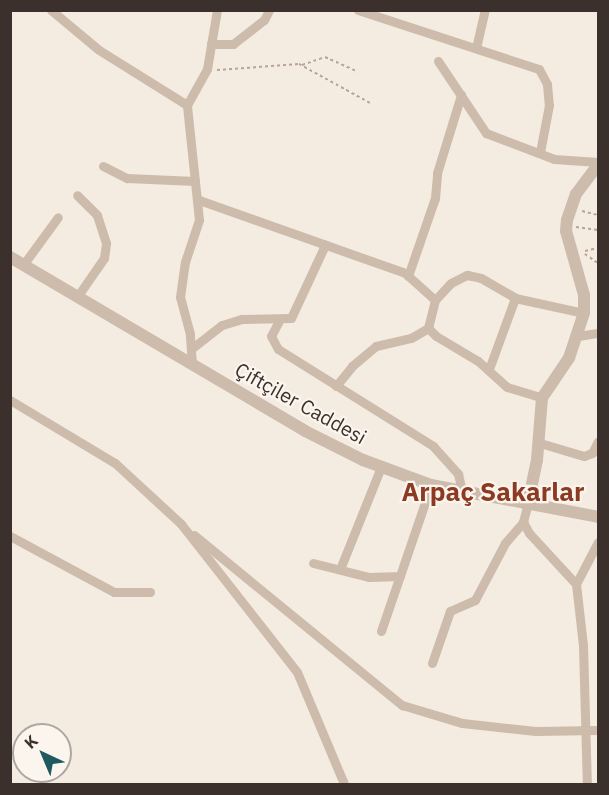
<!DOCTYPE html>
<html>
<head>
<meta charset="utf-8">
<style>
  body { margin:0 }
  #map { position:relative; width:609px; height:795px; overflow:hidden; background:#f4ebe1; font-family:"IBM Plex Sans",sans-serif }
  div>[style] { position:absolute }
  .path>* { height:1.5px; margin-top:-0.75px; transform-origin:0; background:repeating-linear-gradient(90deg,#b9a596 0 3px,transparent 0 6px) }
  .minor>* { height:9px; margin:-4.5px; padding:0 4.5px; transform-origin:4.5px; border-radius:4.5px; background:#cdbbac }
  .tertiary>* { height:12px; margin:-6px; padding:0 6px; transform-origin:6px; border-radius:6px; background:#cdbbac }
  span { translate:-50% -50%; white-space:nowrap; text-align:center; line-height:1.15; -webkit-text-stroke:4.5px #fbf5ee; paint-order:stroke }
  .street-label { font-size:20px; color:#3b302b }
  .district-label { font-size:26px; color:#8c3b22; font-weight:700 }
  .frame { position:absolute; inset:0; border:12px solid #3b302b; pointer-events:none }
  .north { position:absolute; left:12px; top:723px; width:60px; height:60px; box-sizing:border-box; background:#fbf5ee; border:2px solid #aea6a0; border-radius:50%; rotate:316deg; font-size:16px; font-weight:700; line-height:24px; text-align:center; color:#3b302b }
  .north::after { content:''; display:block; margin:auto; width:21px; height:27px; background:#1f5a5e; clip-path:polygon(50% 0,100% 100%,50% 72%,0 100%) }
</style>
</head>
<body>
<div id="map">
  <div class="path">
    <div style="left:302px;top:65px;width:24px;rotate:-19deg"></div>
    <div style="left:325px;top:57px;width:36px;rotate:24deg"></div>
    <div style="left:217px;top:70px;width:82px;rotate:-4.2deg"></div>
    <div style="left:299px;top:64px;width:81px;rotate:28.8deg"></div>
    <div style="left:582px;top:211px;width:16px;rotate:14deg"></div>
    <div style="left:576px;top:227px;width:22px;rotate:8deg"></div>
    <div style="left:585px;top:251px;width:13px;rotate:-13deg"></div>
    <div style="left:585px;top:254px;width:16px;rotate:35deg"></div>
  </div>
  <div class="minor">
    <div style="left:51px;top:10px;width:62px;rotate:39.8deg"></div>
    <div style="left:99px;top:50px;width:104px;rotate:32deg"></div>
    <div style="left:358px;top:10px;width:190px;rotate:18.1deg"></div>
    <div style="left:539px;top:69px;width:17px;rotate:62deg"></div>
    <div style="left:547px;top:84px;width:21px;rotate:85deg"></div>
    <div style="left:549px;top:105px;width:48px;rotate:100.8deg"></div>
    <div style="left:211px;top:44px;width:22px"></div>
    <div style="left:233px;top:44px;width:39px;rotate:-38deg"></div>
    <div style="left:264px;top:20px;width:11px;rotate:-63deg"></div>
    <div style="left:476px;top:48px;width:39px;rotate:-77deg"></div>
    <div style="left:438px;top:61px;width:87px;rotate:56.3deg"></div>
    <div style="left:486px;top:133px;width:73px;rotate:20.9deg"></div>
    <div style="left:554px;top:159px;width:44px;rotate:3.9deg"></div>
    <div style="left:103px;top:166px;width:27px;rotate:27deg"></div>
    <div style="left:127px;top:178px;width:68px;rotate:2.5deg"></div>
    <div style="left:199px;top:200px;width:219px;rotate:19.5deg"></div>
    <div style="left:405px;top:273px;width:40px;rotate:42deg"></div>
    <div style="left:435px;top:300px;width:29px;rotate:104deg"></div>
    <div style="left:428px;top:328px;width:11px;rotate:45deg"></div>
    <div style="left:436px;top:336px;width:49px;rotate:30.8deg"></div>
    <div style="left:478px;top:361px;width:39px;rotate:42deg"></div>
    <div style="left:507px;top:387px;width:37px;rotate:17deg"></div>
    <div style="left:23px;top:265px;width:59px;rotate:-53.9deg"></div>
    <div style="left:408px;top:276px;width:83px;rotate:-70.9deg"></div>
    <div style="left:435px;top:198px;width:25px;rotate:-85deg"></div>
    <div style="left:437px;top:173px;width:82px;rotate:-72.9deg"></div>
    <div style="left:77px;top:297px;width:47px;rotate:-55.3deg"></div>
    <div style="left:104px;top:258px;width:15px;rotate:-82deg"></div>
    <div style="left:106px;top:243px;width:29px;rotate:-108deg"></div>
    <div style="left:97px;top:215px;width:28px;rotate:-135deg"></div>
    <div style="left:435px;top:300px;width:23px;rotate:-47deg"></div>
    <div style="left:451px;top:283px;width:18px;rotate:-27deg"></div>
    <div style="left:467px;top:275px;width:14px;rotate:12deg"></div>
    <div style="left:481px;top:278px;width:39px;rotate:30deg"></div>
    <div style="left:515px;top:298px;width:71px;rotate:12.3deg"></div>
    <div style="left:280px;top:319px;width:19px;rotate:118deg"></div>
    <div style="left:271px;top:336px;width:15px;rotate:62deg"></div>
    <div style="left:278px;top:349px;width:183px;rotate:32deg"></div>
    <div style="left:433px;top:446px;width:38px;rotate:48deg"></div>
    <div style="left:458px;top:474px;width:17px;rotate:77deg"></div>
    <div style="left:578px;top:336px;width:20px;rotate:-9deg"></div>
    <div style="left:191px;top:349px;width:39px;rotate:-38deg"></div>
    <div style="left:222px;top:325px;width:21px;rotate:-17deg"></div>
    <div style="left:242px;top:319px;width:49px;rotate:-1.2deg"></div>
    <div style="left:291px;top:318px;width:81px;rotate:-65deg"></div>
    <div style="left:192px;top:365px;width:31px;rotate:-94deg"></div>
    <div style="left:190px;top:334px;width:38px;rotate:-105deg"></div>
    <div style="left:180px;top:297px;width:35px;rotate:-82deg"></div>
    <div style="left:185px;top:262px;width:44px;rotate:-71.6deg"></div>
    <div style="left:199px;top:220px;width:116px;rotate:-96deg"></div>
    <div style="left:187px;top:105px;width:41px;rotate:-60.9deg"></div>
    <div style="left:207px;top:69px;width:60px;rotate:-80.4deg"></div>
    <div style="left:489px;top:369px;width:76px;rotate:-69.9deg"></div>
    <div style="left:336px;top:386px;width:26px;rotate:-51deg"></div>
    <div style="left:352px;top:366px;width:31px;rotate:-40deg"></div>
    <div style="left:376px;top:346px;width:36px;rotate:-13deg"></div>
    <div style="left:411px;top:338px;width:20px;rotate:-30deg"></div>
    <div style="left:10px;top:400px;width:122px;rotate:31deg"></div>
    <div style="left:115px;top:463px;width:90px;rotate:42.7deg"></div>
    <div style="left:181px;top:524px;width:188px;rotate:51.9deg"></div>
    <div style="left:297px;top:672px;width:121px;rotate:67.2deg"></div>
    <div style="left:540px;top:443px;width:46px;rotate:16.5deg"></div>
    <div style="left:584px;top:456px;width:9px;rotate:-21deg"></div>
    <div style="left:592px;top:453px;width:13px;rotate:-63deg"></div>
    <div style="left:528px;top:503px;width:20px;rotate:105deg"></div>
    <div style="left:523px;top:522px;width:13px;rotate:61deg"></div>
    <div style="left:529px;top:533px;width:69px;rotate:47.3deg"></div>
    <div style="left:576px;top:584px;width:61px;rotate:83.5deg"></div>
    <div style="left:583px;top:645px;width:139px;rotate:88.4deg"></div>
    <div style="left:194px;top:535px;width:269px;rotate:39.3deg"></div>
    <div style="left:402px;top:705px;width:63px;rotate:16.7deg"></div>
    <div style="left:462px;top:723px;width:74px;rotate:6.2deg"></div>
    <div style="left:536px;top:731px;width:62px;rotate:-0.9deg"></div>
    <div style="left:10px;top:536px;width:118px;rotate:28.3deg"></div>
    <div style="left:114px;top:592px;width:36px"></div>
    <div style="left:313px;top:563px;width:58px;rotate:14deg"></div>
    <div style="left:369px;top:577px;width:31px;rotate:-2deg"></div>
    <div style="left:340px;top:569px;width:110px;rotate:-68.1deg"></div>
    <div style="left:576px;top:584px;width:47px;rotate:-62.4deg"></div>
    <div style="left:381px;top:631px;width:154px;rotate:-71.1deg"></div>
    <div style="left:432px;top:663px;width:55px;rotate:-70.9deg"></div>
    <div style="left:450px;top:611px;width:27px;rotate:-24deg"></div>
    <div style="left:475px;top:600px;width:64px;rotate:-62.2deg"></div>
    <div style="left:505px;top:543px;width:28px;rotate:-49deg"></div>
  </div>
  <div class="tertiary">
    <div style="left:10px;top:257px;width:342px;rotate:30.5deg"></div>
    <div style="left:305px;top:431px;width:65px;rotate:26.6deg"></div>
    <div style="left:363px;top:460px;width:72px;rotate:20.2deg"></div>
    <div style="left:431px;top:485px;width:170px;rotate:10.8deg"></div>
    <div style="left:528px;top:503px;width:44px;rotate:-78.2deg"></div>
    <div style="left:537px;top:460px;width:62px;rotate:-85.4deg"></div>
    <div style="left:542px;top:398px;width:48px;rotate:-56deg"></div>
    <div style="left:569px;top:358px;width:47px;rotate:-71.6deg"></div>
    <div style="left:584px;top:313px;width:18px;rotate:-90deg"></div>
    <div style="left:584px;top:295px;width:66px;rotate:-105.7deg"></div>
    <div style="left:566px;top:231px;width:11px;rotate:-85deg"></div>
    <div style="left:567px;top:220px;width:28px;rotate:-71deg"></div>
    <div style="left:576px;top:194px;width:36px;rotate:-53deg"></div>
  </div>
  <div class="street-label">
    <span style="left:301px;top:403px;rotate:29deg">Çiftçiler Caddesi</span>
  </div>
  <div class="district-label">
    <span style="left:493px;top:492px">Arpaç Sakarlar</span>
  </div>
  <div class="frame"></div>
  <div class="north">K</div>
</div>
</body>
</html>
